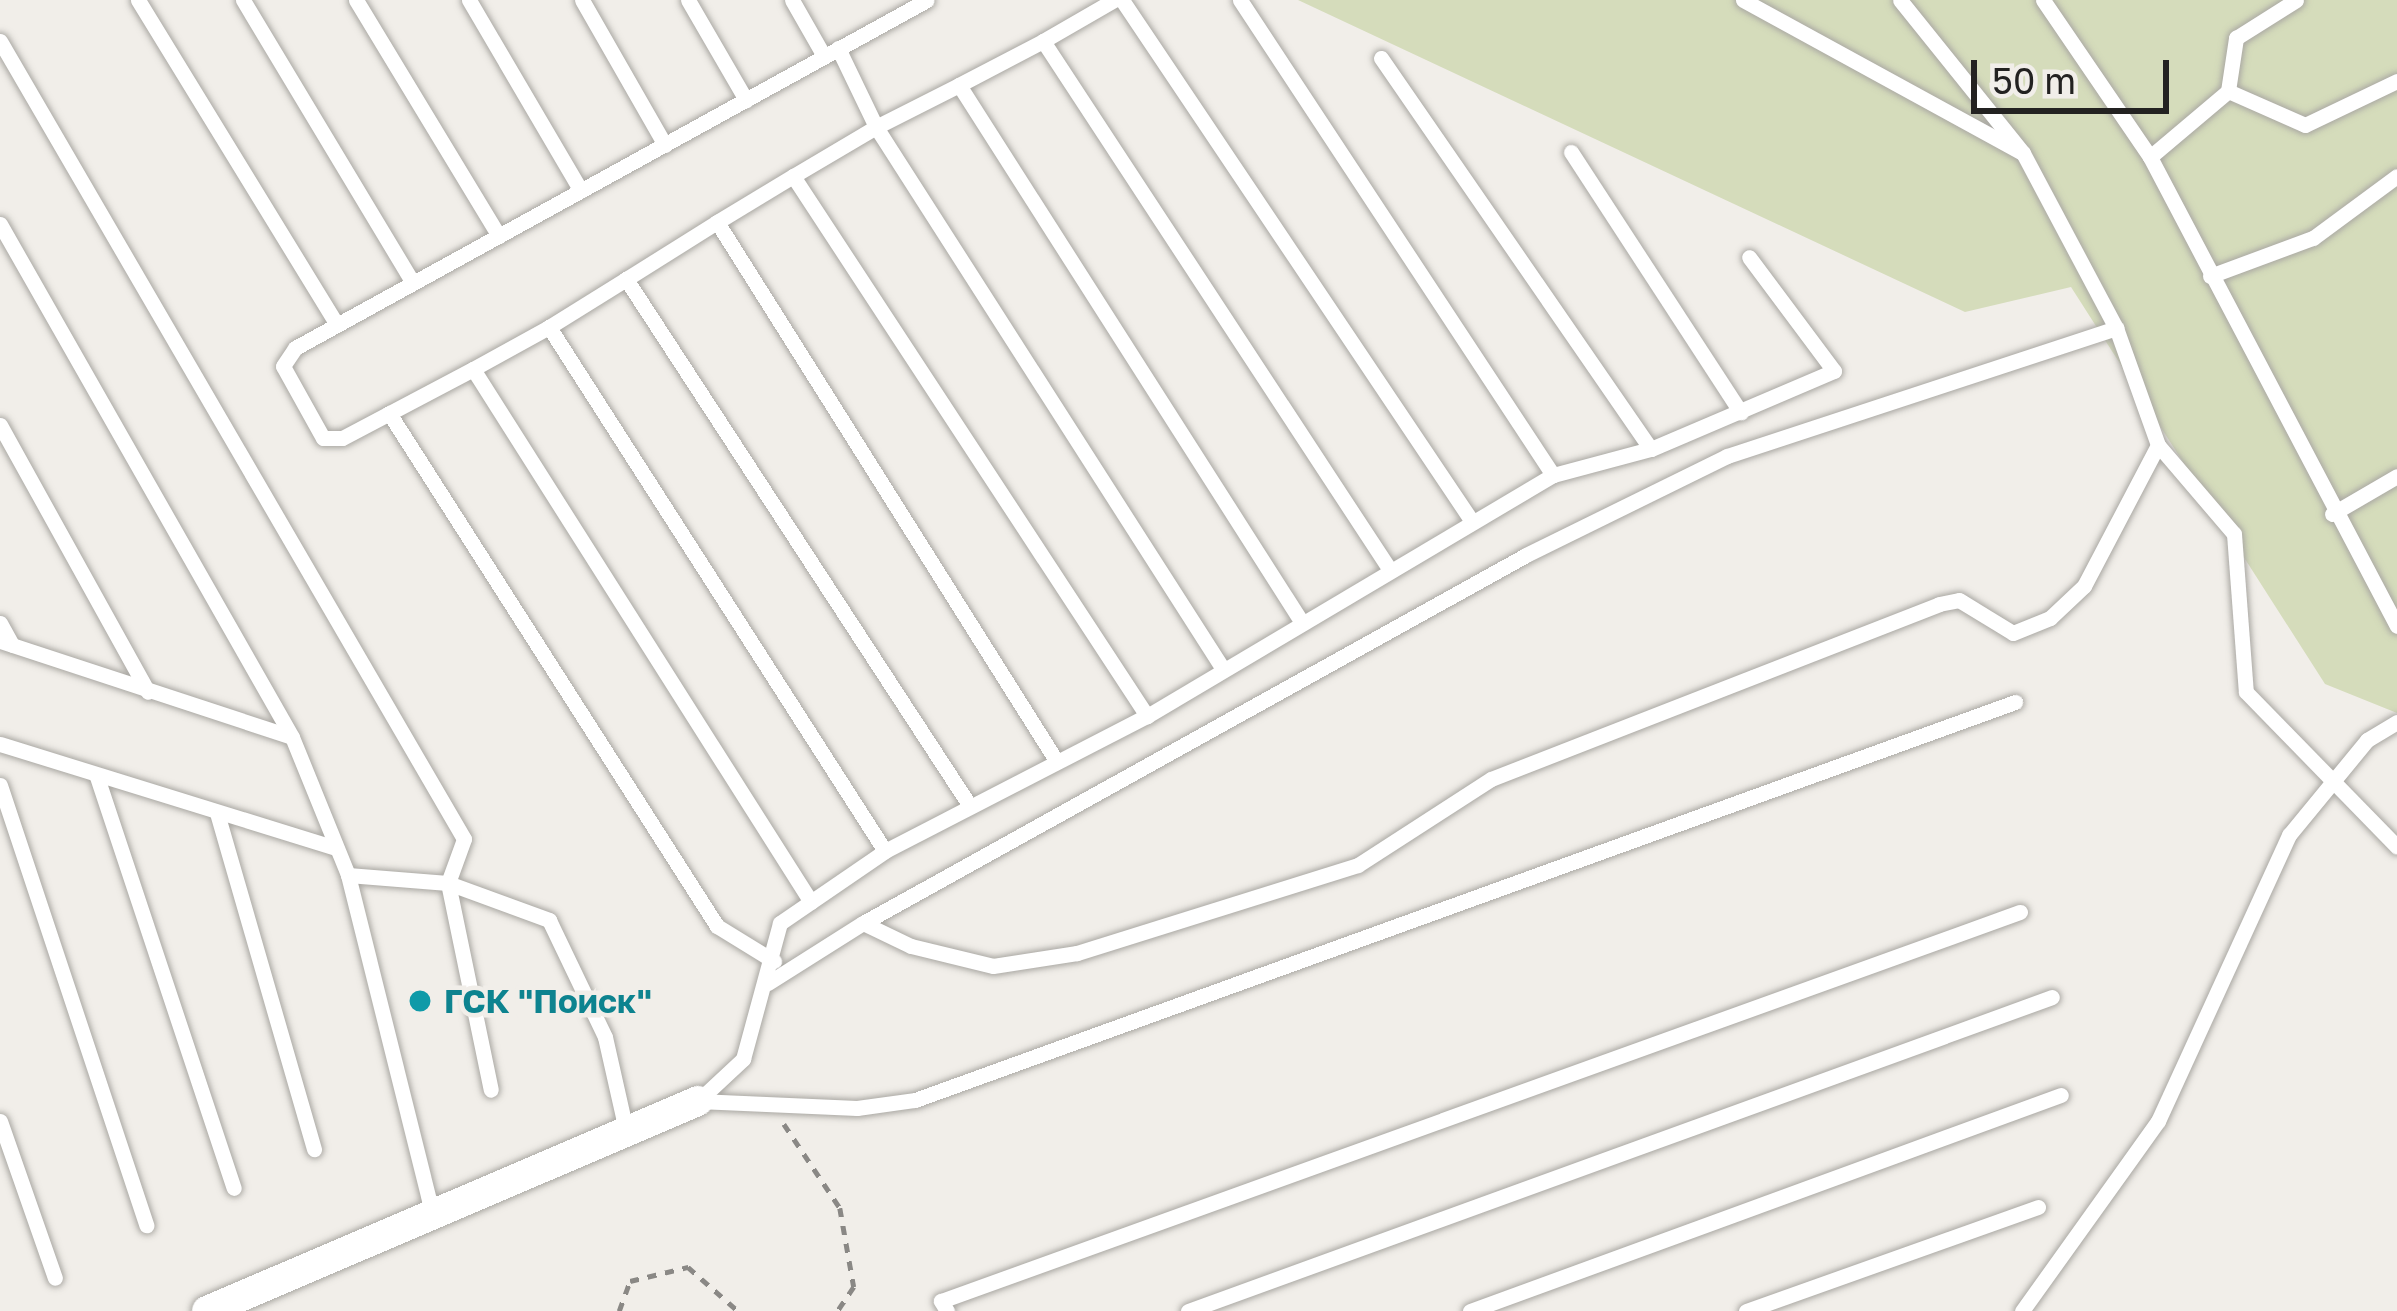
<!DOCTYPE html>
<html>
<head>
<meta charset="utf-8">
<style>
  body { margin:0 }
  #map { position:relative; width:2397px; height:1311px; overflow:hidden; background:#f1eee9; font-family:"Golos Text",sans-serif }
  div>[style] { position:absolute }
  .green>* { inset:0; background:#d5dcbb }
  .path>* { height:4.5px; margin-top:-2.25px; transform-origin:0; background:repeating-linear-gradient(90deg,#8a8885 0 9px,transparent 0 18px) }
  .roads { filter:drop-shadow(0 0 3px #aaa8a3) drop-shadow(0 0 3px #aaa8a3) }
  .lane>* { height:15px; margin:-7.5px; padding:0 7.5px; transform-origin:7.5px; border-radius:7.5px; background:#fff }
  .street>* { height:30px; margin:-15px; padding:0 15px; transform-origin:15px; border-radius:15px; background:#fff }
  .dots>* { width:33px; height:33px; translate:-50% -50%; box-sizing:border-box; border:6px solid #f1eee9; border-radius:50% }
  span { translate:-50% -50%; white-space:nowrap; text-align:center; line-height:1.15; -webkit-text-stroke:9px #f1eee9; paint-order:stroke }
  .culture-label { font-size:33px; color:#0d838f; font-weight:700 }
  .left { translate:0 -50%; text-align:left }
  .scale { position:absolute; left:1971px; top:60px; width:198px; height:54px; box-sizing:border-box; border:6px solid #232221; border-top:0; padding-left:15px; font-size:36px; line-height:42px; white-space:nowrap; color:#232221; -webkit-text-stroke:9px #f1eee9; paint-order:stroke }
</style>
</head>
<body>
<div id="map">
  <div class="green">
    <div style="clip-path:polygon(1298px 0,2397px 0,2397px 713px,2325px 684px,2071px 287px,1965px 312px)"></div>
  </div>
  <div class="path">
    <div style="left:784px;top:1124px;width:101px;rotate:56.3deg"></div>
    <div style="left:840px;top:1208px;width:80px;rotate:80deg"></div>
    <div style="left:854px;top:1287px;width:29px;rotate:124deg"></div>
    <div style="left:619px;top:1311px;width:32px;rotate:-70deg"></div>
    <div style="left:630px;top:1281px;width:60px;rotate:-13.6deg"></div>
    <div style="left:688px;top:1267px;width:67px;rotate:41.3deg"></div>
  </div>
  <div class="roads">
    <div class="lane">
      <div style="left:138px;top:0;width:381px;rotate:58.5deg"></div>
      <div style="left:243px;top:0;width:330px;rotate:59deg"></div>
      <div style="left:356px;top:0;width:276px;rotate:58.8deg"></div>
      <div style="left:469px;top:0;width:221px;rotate:59.6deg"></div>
      <div style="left:582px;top:0;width:167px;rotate:60.2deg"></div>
      <div style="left:688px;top:0;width:116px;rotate:59.9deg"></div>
      <div style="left:792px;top:0;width:64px;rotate:60.3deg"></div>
      <div style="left:1114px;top:0;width:82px;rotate:150deg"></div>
      <div style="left:1043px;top:41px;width:629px;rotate:56.74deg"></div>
      <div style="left:1122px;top:0;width:626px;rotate:56.13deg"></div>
      <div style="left:1240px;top:0;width:569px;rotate:56.62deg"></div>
      <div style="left:1743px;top:0;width:319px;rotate:28.7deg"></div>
      <div style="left:2023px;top:153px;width:196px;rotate:-128.8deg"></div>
      <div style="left:2043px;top:0;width:190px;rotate:55.7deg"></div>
      <div style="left:2150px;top:157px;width:530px;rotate:62.23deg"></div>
      <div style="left:0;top:41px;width:923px;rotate:59.82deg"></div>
      <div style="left:464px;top:839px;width:47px;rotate:110deg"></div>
      <div style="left:448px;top:883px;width:211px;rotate:78.3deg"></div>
      <div style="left:1043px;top:41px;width:95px;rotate:152.4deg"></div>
      <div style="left:959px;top:85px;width:636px;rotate:57.46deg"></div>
      <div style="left:838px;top:48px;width:88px;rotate:64.3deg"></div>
      <div style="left:876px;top:127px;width:96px;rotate:149.4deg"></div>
      <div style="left:793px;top:176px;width:646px;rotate:56.75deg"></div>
      <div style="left:1381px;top:58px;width:475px;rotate:55.4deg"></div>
      <div style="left:959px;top:85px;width:93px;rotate:153.2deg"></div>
      <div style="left:876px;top:127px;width:644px;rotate:57.37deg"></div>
      <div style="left:2228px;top:91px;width:54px;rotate:-81.4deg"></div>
      <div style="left:2236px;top:38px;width:71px;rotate:-32.3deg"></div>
      <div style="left:1571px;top:152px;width:311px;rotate:56.9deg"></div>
      <div style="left:2150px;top:157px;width:102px;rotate:-40.2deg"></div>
      <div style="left:2228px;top:91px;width:84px;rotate:23.8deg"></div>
      <div style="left:2305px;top:125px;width:102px;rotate:-25.6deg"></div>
      <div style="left:793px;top:176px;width:89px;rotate:148.8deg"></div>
      <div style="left:717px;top:222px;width:638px;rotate:57.8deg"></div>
      <div style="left:717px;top:222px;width:107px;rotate:147.9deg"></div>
      <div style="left:626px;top:279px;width:629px;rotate:56.87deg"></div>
      <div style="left:0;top:224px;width:590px;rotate:60.35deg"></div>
      <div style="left:292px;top:737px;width:149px;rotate:67.9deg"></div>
      <div style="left:348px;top:875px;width:100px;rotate:4.6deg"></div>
      <div style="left:448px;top:883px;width:108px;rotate:20.1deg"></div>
      <div style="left:549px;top:920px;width:130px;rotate:64.4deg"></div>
      <div style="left:605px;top:1037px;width:100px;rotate:77.3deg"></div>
      <div style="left:2210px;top:276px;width:110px;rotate:-20.3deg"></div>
      <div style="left:2313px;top:238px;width:104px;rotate:-36.4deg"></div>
      <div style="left:626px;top:279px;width:91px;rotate:148.1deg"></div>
      <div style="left:549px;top:327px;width:622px;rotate:57.33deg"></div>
      <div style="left:549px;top:327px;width:87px;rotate:151.1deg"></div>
      <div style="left:473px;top:369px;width:631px;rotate:57.62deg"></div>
      <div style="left:473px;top:369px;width:148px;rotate:152.2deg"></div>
      <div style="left:342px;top:438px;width:19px;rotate:180deg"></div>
      <div style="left:323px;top:438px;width:82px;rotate:-119.1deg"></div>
      <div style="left:283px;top:366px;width:22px;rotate:-56deg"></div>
      <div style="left:295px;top:348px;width:721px;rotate:-28.84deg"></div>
      <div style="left:389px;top:413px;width:609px;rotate:57.41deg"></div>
      <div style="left:717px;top:926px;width:67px;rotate:31.6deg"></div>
      <div style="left:0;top:425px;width:305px;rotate:61deg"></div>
      <div style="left:2158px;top:445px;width:117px;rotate:49.5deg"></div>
      <div style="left:2234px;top:534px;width:158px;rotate:85.7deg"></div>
      <div style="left:2246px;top:692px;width:216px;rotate:45.7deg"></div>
      <div style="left:2332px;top:514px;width:75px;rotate:-30.3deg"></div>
      <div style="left:0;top:623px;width:25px;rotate:61deg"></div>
      <div style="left:0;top:641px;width:307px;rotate:18.2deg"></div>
      <div style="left:0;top:744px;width:351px;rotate:17.2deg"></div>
      <div style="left:97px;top:777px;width:433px;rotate:71.6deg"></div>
      <div style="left:0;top:785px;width:464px;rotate:71.6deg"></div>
      <div style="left:217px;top:813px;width:350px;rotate:73.9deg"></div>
      <div style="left:348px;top:875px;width:350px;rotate:76deg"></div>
      <div style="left:863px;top:923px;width:758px;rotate:-29.03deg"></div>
      <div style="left:1526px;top:555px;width:224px;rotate:-26.2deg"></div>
      <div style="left:1727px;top:456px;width:410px;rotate:-18.2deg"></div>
      <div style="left:768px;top:983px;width:112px;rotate:-32.3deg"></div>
      <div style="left:863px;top:923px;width:53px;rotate:25.6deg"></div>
      <div style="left:911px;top:946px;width:84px;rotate:13.7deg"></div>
      <div style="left:993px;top:966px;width:85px;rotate:-8.8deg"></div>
      <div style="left:1077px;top:953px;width:294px;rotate:-17.4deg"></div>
      <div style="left:1358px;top:865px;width:158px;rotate:-32.9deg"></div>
      <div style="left:1491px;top:779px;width:481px;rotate:-21.3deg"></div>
      <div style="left:1939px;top:604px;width:20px;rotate:-11deg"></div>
      <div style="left:1959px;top:600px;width:63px;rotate:31.4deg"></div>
      <div style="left:2013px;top:633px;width:40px;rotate:-22deg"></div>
      <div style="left:2050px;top:618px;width:47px;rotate:-43.3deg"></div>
      <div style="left:2084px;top:586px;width:159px;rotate:-62.3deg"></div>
      <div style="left:2158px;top:445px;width:124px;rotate:-109.7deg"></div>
      <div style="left:2116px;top:328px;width:198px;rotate:-118deg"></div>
      <div style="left:698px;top:1101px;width:62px;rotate:-43deg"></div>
      <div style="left:743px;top:1059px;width:141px;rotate:-74.8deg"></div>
      <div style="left:780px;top:923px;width:127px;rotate:-34.4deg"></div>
      <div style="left:885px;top:851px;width:295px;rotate:-27.3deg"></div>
      <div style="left:1147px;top:716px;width:472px;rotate:-30.7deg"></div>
      <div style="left:1553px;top:475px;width:101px;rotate:-14.9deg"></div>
      <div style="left:1651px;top:449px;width:199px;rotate:-23.1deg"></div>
      <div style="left:1834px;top:371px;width:142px;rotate:-126.7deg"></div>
      <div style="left:698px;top:1101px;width:159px;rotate:2.5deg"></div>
      <div style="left:857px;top:1108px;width:59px;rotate:-7.9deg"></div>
      <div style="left:915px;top:1100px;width:1170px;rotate:-19.89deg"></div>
      <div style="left:0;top:1121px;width:166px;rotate:70.7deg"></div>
      <div style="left:947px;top:1311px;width:12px;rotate:-121deg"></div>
      <div style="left:941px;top:1301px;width:1147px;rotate:-19.83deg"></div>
      <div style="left:1188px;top:1311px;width:919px;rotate:-19.97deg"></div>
      <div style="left:1470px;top:1311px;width:629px;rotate:-20.08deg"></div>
      <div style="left:1746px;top:1311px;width:310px;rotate:-19.6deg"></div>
      <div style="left:2022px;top:1311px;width:234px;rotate:-54.4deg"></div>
      <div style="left:2158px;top:1121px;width:315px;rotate:-65.4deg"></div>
      <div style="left:2289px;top:835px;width:123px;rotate:-50.6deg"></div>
      <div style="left:2367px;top:740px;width:35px;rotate:-31deg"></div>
    </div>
    <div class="street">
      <div style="left:207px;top:1311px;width:534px;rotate:-23.16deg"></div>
    </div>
  </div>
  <div class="dots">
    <div style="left:420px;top:1001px;background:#0f9aa8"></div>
  </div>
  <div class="culture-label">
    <span class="left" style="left:444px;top:1001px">ГСК "Поиск"</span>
  </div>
  <div class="scale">50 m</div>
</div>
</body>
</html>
